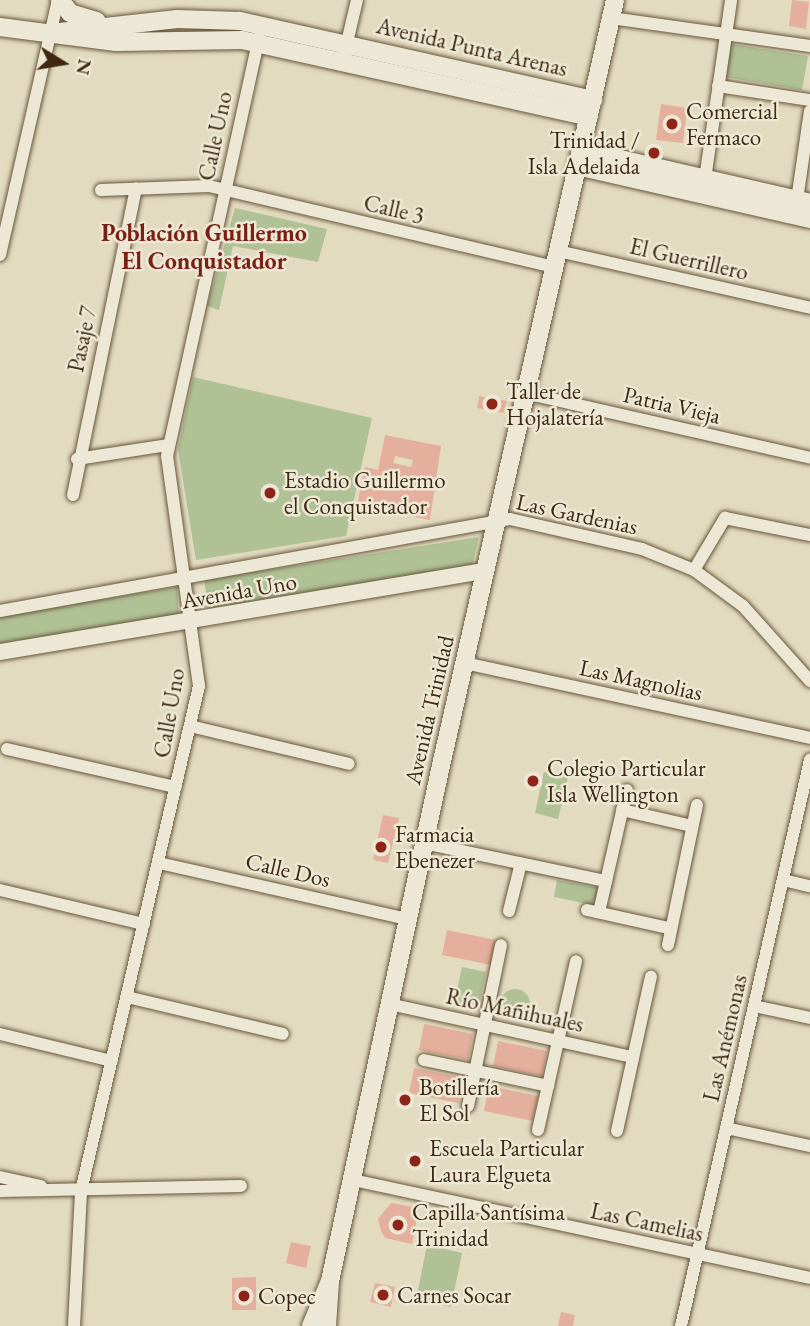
<!DOCTYPE html>
<html>
<head>
<meta charset="utf-8">
<style>
  body { margin:0 }
  #map { position:relative; width:810px; height:1326px; overflow:hidden; background:#e3dbbf; font-family:"EB Garamond",serif }
  div>[style] { position:absolute }
  .green>* { inset:0; background:#b0c195 }
  .round { border-radius:50% }
  .building>* { inset:0; background:#e5af9d }
  .roads { filter:drop-shadow(0 0 2px #67563c) drop-shadow(0 0 2px #67563c) }
  .minor>* { height:12px; margin:-6px; padding:0 6px; transform-origin:6px; border-radius:6px; background:#ede8d5 }
  .tertiary>* { height:16px; margin:-8px; padding:0 8px; transform-origin:8px; border-radius:8px; background:#ede8d5 }
  .secondary>* { height:18px; margin:-9px; padding:0 9px; transform-origin:9px; border-radius:9px; background:#ede8d5 }
  .dots>* { width:19px; height:19px; translate:-50% -50%; box-sizing:border-box; border:4px solid #ede8d5; border-radius:50% }
  span { translate:-50% -50%; white-space:nowrap; text-align:center; line-height:1.15; -webkit-text-stroke:5px #ede8d5; paint-order:stroke }
  .street-label { font-size:23px; color:#3e2910 }
  .poi-label { font-size:23px; color:#3e2910 }
  .left { translate:0 -50%; text-align:left }
  .right { translate:-100% -50%; text-align:right }
  .neighbourhood-label { font-size:24px; color:#7a1f14; font-weight:700 }
  .north { position:absolute; left:28px; top:28px; width:70px; height:70px; -webkit-text-stroke:5px #ede8d5; paint-order:stroke; rotate:101deg; font-size:19px; font-weight:700; line-height:28px; text-align:center; color:#3e2910 }
  .north::after { content:''; display:block; margin:auto; width:24px; height:32px; background:#3e2910; clip-path:polygon(50% 0,100% 100%,50% 72%,0 100%) }
</style>
</head>
<body>
<div id="map">
  <div class="green">
    <div style="clip-path:polygon(731px 44px,808px 56px,802px 90px,725px 77px)"></div>
    <div style="clip-path:polygon(235px 208px,327px 229px,318px 262px,233px 246px,219px 310px,207px 306px)"></div>
    <div style="clip-path:polygon(193px 377px,372px 418px,346px 536px,196px 560px,178px 449px)"></div>
    <div style="clip-path:polygon(479px 537px,472px 567px,210px 615px,204px 580px)"></div>
    <div style="clip-path:polygon(177px 587px,179px 621px,0 646px,0 616px)"></div>
    <div style="clip-path:polygon(544px 772px,568px 777px,558px 819px,535px 813px)"></div>
    <div style="clip-path:polygon(557px 880px,601px 888px,598px 906px,554px 897px)"></div>
    <div style="clip-path:polygon(462px 967px,486px 972px,478px 1010px,454px 1004px)"></div>
    <div class="round" style="left:500px;top:989px;width:30px;height:30px"></div>
    <div style="clip-path:polygon(427px 1245px,462px 1253px,451px 1307px,416px 1300px)"></div>
  </div>
  <div class="building">
    <div style="clip-path:polygon(792px 0,809px 2px,806px 29px,789px 26px)"></div>
    <div style="clip-path:polygon(661px 104px,687px 108px,683px 143px,656px 140px)"></div>
    <div style="clip-path:polygon(479px 396px,507px 401px,504px 413px,477px 408px)"></div>
    <div style="clip-path:polygon(evenodd,385px 435px,441px 446px,430px 520px,357px 505px,365px 467px,378px 470px,385px 435px,395px 456px,413px 460px,411px 467px,393px 463px,395px 456px)"></div>
    <div style="clip-path:polygon(383px 815px,399px 818px,388px 863px,373px 860px)"></div>
    <div style="clip-path:polygon(447px 930px,496px 940px,491px 965px,442px 955px)"></div>
    <div style="clip-path:polygon(424px 1024px,473px 1034px,468px 1060px,419px 1050px)"></div>
    <div style="clip-path:polygon(498px 1041px,547px 1051px,542px 1076px,493px 1066px)"></div>
    <div style="clip-path:polygon(414px 1068px,463px 1078px,458px 1103px,409px 1093px)"></div>
    <div style="clip-path:polygon(489px 1086px,538px 1096px,533px 1121px,484px 1111px)"></div>
    <div style="clip-path:polygon(400px 1093px,412px 1096px,410px 1106px,398px 1103px)"></div>
    <div style="clip-path:polygon(391px 1203px,419px 1208px,412px 1244px,385px 1238px,381px 1231px,378px 1219px)"></div>
    <div style="clip-path:polygon(291px 1242px,311px 1246px,306px 1268px,286px 1263px)"></div>
    <div style="clip-path:polygon(256px 1277px,256px 1310px,232px 1310px,232px 1278px)"></div>
    <div style="clip-path:polygon(375px 1283px,395px 1287px,391px 1307px,370px 1302px)"></div>
    <div style="clip-path:polygon(561px 1312px,575px 1315px,573px 1326px,558px 1326px)"></div>
  </div>
  <div class="roads">
    <div class="minor">
      <div style="left:611px;top:18px;width:201px;rotate:8deg"></div>
      <div style="left:345px;top:51px;width:52px;rotate:-76.8deg"></div>
      <div style="left:718px;top:86px;width:93px;rotate:8.7deg"></div>
      <div style="left:705px;top:179px;width:181px;rotate:-81.7deg"></div>
      <div style="left:101px;top:190px;width:108px;rotate:-2.1deg"></div>
      <div style="left:209px;top:186px;width:354px;rotate:13.2deg"></div>
      <div style="left:797px;top:200px;width:90px;rotate:-81.7deg"></div>
      <div style="left:558px;top:251px;width:258px;rotate:12.7deg"></div>
      <div style="left:0;top:255px;width:262px;rotate:-77.2deg"></div>
      <div style="left:525px;top:393px;width:292px;rotate:12.8deg"></div>
      <div style="left:77px;top:459px;width:93px;rotate:-8.7deg"></div>
      <div style="left:73px;top:495px;width:313px;rotate:-78.4deg"></div>
      <div style="left:694px;top:570px;width:61px;rotate:-59.2deg"></div>
      <div style="left:725px;top:518px;width:87px;rotate:11.3deg"></div>
      <div style="left:0;top:611px;width:518px;rotate:-10.23deg"></div>
      <div style="left:510px;top:519px;width:135px;rotate:12.8deg"></div>
      <div style="left:642px;top:549px;width:56px;rotate:22deg"></div>
      <div style="left:694px;top:570px;width:61px;rotate:36.3deg"></div>
      <div style="left:743px;top:606px;width:101px;rotate:48.2deg"></div>
      <div style="left:464px;top:663px;width:354px;rotate:12.2deg"></div>
      <div style="left:190px;top:726px;width:163px;rotate:13.4deg"></div>
      <div style="left:7px;top:749px;width:173px;rotate:12.7deg"></div>
      <div style="left:622px;top:810px;width:72px;rotate:12.9deg"></div>
      <div style="left:424px;top:843px;width:186px;rotate:11.8deg"></div>
      <div style="left:159px;top:863px;width:255px;rotate:12.7deg"></div>
      <div style="left:783px;top:880px;width:28px;rotate:13deg"></div>
      <div style="left:0;top:890px;width:148px;rotate:13.3deg"></div>
      <div style="left:587px;top:910px;width:84px;rotate:12.4deg"></div>
      <div style="left:509px;top:911px;width:49px;rotate:-76deg"></div>
      <div style="left:599px;top:912px;width:125px;rotate:-77.1deg"></div>
      <div style="left:668px;top:945px;width:143px;rotate:-78.3deg"></div>
      <div style="left:127px;top:997px;width:160px;rotate:13.3deg"></div>
      <div style="left:389px;top:1004px;width:250px;rotate:12.3deg"></div>
      <div style="left:754px;top:1006px;width:57px;rotate:12.1deg"></div>
      <div style="left:0;top:1034px;width:115px;rotate:13.6deg"></div>
      <div style="left:424px;top:1060px;width:127px;rotate:11.8deg"></div>
      <div style="left:468px;top:1106px;width:164px;rotate:-78.4deg"></div>
      <div style="left:726px;top:1128px;width:86px;rotate:12.1deg"></div>
      <div style="left:538px;top:1130px;width:173px;rotate:-77.3deg"></div>
      <div style="left:617px;top:1131px;width:158px;rotate:-77.6deg"></div>
      <div style="left:0;top:1177px;width:42px;rotate:12.4deg"></div>
      <div style="left:353px;top:1180px;width:467px;rotate:12.1deg"></div>
      <div style="left:0;top:1191px;width:241px;rotate:-1.2deg"></div>
      <div style="left:74px;top:1326px;width:135px;rotate:-87deg"></div>
      <div style="left:81px;top:1191px;width:519px;rotate:-76.85deg"></div>
      <div style="left:199px;top:686px;width:232px;rotate:-97.9deg"></div>
      <div style="left:167px;top:456px;width:429px;rotate:-77.6deg"></div>
      <div style="left:681px;top:1326px;width:581px;rotate:-77.16deg"></div>
    </div>
    <div class="tertiary">
      <div style="left:0;top:652px;width:492px;rotate:-9.5deg"></div>
    </div>
    <div class="secondary">
      <div style="left:60px;top:0;width:16px;rotate:52deg"></div>
      <div style="left:70px;top:13px;width:28px;rotate:17deg"></div>
      <div style="left:0;top:27px;width:117px;rotate:7.4deg"></div>
      <div style="left:116px;top:42px;width:126px;rotate:-0.9deg"></div>
      <div style="left:242px;top:40px;width:355px;rotate:12.5deg"></div>
      <div style="left:60px;top:32px;width:118px;rotate:-6.3deg"></div>
      <div style="left:177px;top:19px;width:63px;rotate:1.8deg"></div>
      <div style="left:240px;top:21px;width:362px;rotate:12.6deg"></div>
      <div style="left:581px;top:150px;width:235px;rotate:13deg"></div>
      <div style="left:577px;top:166px;width:239px;rotate:12.8deg"></div>
      <div style="left:311px;top:1326px;width:49px;rotate:-67.1deg"></div>
      <div style="left:327px;top:1326px;width:45px;rotate:-86.2deg"></div>
      <div style="left:330px;top:1281px;width:532px;rotate:-77.85deg"></div>
      <div style="left:442px;top:761px;width:780px;rotate:-77.19deg"></div>
    </div>
  </div>
  <div class="dots">
    <div style="left:672px;top:124px;background:#8f2418"></div>
    <div style="left:654px;top:153px;background:#8f2418"></div>
    <div style="left:492px;top:404px;background:#8f2418"></div>
    <div style="left:270px;top:493px;background:#8f2418"></div>
    <div style="left:533px;top:781px;background:#8f2418"></div>
    <div style="left:381px;top:847px;background:#8f2418"></div>
    <div style="left:405px;top:1100px;background:#8f2418"></div>
    <div style="left:415px;top:1161px;background:#8f2418"></div>
    <div style="left:398px;top:1225px;background:#8f2418"></div>
    <div style="left:383px;top:1295px;background:#8f2418"></div>
    <div style="left:244px;top:1296px;background:#8f2418"></div>
  </div>
  <div class="street-label">
    <span style="left:472px;top:47px;rotate:13deg">Avenida Punta Arenas</span>
    <span style="left:215px;top:136px;rotate:-78deg">Calle Uno</span>
    <span style="left:394px;top:209px;rotate:13deg">Calle 3</span>
    <span style="left:689px;top:259px;rotate:13deg">El Guerrillero</span>
    <span style="left:82px;top:339px;rotate:-78deg">Pasaje 7</span>
    <span style="left:672px;top:405px;rotate:13deg">Patria Vieja</span>
    <span style="left:577px;top:514px;rotate:12deg">Las Gardenias</span>
    <span style="left:239px;top:591px;rotate:-10deg">Avenida Uno</span>
    <span style="left:641px;top:680px;rotate:12deg">Las Magnolias</span>
    <span style="left:429px;top:710px;rotate:-77deg">Avenida Trinidad</span>
    <span style="left:169px;top:713px;rotate:-80deg">Calle Uno</span>
    <span style="left:288px;top:870px;rotate:13deg">Calle Dos</span>
    <span style="left:515px;top:1010px;rotate:12deg">Río Mañihuales</span>
    <span style="left:725px;top:1038px;rotate:-77deg">Las Anémonas</span>
    <span style="left:647px;top:1222px;rotate:12deg">Las Camelias</span>
  </div>
  <div class="poi-label">
    <span class="left" style="left:686px;top:124px">Comercial<br>Fermaco</span>
    <span class="right" style="left:640px;top:153px">Trinidad /<br>Isla Adelaida</span>
    <span class="left" style="left:506px;top:404px">Taller de<br>Hojalatería</span>
    <span class="left" style="left:284px;top:493px">Estadio Guillermo<br>el Conquistador</span>
    <span class="left" style="left:547px;top:781px">Colegio Particular<br>Isla Wellington</span>
    <span class="left" style="left:395px;top:847px">Farmacia<br>Ebenezer</span>
    <span class="left" style="left:419px;top:1100px">Botillería<br>El Sol</span>
    <span class="left" style="left:429px;top:1161px">Escuela Particular<br>Laura Elgueta</span>
    <span class="left" style="left:412px;top:1225px">Capilla Santísima<br>Trinidad</span>
    <span class="left" style="left:397px;top:1295px">Carnes Socar</span>
    <span class="left" style="left:258px;top:1296px">Copec</span>
  </div>
  <div class="neighbourhood-label">
    <span style="left:204px;top:247px">Población Guillermo<br>El Conquistador</span>
  </div>
  <div class="north">N</div>
</div>
</body>
</html>
